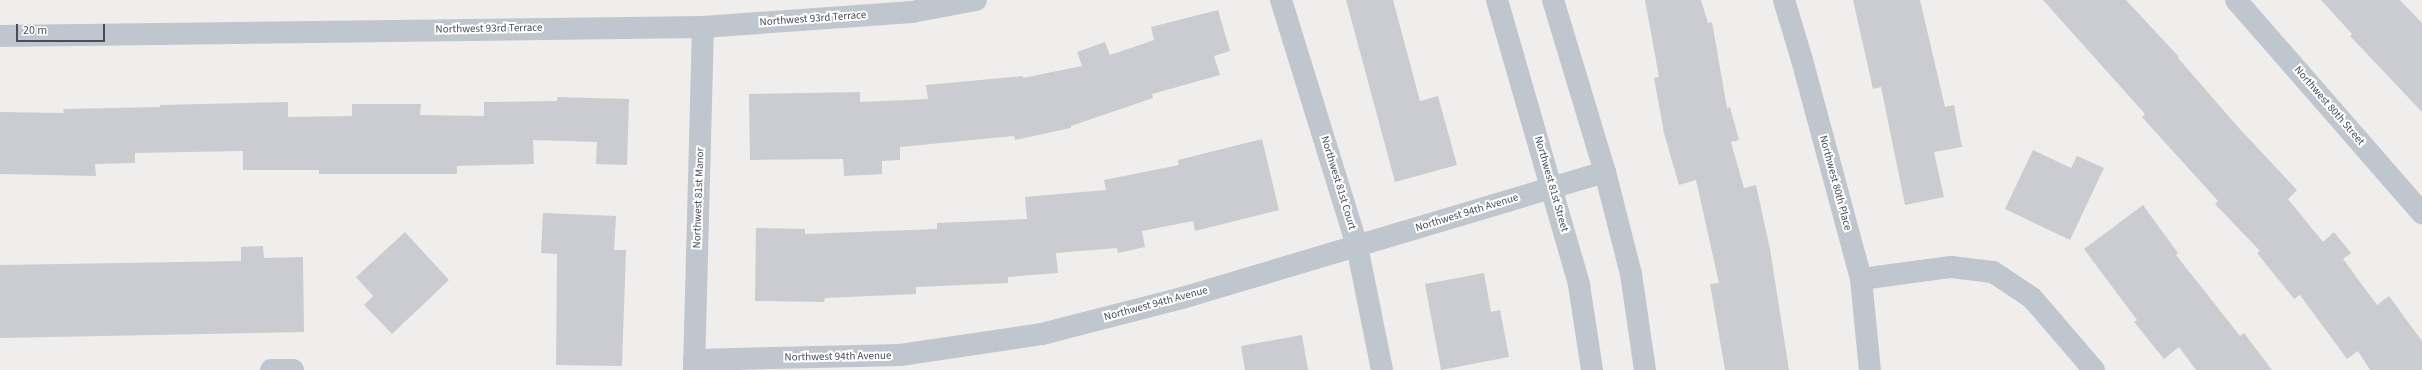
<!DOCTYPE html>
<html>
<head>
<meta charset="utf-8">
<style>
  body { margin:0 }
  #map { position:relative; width:2422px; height:370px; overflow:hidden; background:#f0eeed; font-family:"Source Sans 3",sans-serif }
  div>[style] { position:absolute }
  .building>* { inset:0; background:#caccd2 }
  .minor>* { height:22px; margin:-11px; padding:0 11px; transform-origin:11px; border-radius:11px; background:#bfc6ce }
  span { translate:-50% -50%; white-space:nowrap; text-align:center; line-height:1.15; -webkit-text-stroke:4px #fff; paint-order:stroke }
  .street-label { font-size:11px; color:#474e59 }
  .scale { position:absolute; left:16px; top:24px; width:89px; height:18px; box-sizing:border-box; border:2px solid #474e59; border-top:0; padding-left:5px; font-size:12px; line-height:14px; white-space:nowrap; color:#474e59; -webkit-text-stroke:3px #fff; paint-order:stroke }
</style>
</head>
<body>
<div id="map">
  <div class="building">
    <div style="clip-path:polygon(1346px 0,1393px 0,1420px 101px,1438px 96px,1457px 165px,1395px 182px)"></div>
    <div style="clip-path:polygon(1645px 0,1701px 0,1708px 23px,1712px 22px,1727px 108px,1730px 107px,1739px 140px,1731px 142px,1744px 188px,1756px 185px,1770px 249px,1789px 370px,1725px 370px,1710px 284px,1719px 283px,1696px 180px,1679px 185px,1664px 133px,1654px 78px,1659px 77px)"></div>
    <div style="clip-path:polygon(1853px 0,1920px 0,1945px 107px,1954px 105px,1962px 147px,1934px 152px,1944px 197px,1905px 205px,1881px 87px,1873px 89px)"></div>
    <div style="clip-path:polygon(2043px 0,2126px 0,2179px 57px,2178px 58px,2238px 127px,2297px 190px,2288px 199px,2323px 242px,2334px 232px,2351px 253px,2343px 259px,2377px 305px,2389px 296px,2422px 341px,2422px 370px,2370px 370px,2358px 351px,2347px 359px,2300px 295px,2294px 299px,2257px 253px,2260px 251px,2215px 204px,2218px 201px,2142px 117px,2145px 114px)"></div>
    <div style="clip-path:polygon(2321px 0,2400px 0,2422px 23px,2422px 112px,2350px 36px,2352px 34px)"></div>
    <div style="clip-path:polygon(1218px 10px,1230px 51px,1214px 56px,1220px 75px,1152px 94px,1153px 98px,1071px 126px,1071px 128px,1015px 140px,1014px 136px,900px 147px,900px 160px,882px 161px,882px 174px,844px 176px,843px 159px,750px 160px,749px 94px,860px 92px,860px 102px,928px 99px,926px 85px,1023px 76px,1023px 78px,1082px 66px,1077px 52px,1105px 42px,1110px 55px,1154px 40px,1151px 27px)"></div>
    <div style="clip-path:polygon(557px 97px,629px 99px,627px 165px,596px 164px,597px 142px,533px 140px,534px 164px,457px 166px,457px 174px,319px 174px,319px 170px,243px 170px,243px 151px,135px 153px,135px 163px,95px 164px,96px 176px,0 174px,0 112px,64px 113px,63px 109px,160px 107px,160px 105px,288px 102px,288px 117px,352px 116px,352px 104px,421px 104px,420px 115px,484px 116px,484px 102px,557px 101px)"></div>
    <div style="clip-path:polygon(1262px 139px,1279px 210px,1195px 231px,1193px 221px,1142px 231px,1145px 247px,1118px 253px,1117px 248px,1056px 253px,1058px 273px,1008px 277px,1008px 283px,916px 287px,916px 294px,825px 298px,824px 302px,755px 301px,756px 228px,805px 229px,805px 234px,937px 229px,937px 223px,1027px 219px,1025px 197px,1106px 190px,1104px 180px,1179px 165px,1178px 160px)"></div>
    <div style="clip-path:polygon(2033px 150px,2071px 168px,2077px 156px,2104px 168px,2070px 240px,2005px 209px)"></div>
    <div style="clip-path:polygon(2143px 205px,2178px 253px,2176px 255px,2240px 336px,2244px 333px,2272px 370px,2196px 370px,2179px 347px,2164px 359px,2134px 322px,2137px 320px,2084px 249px)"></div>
    <div style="clip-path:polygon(543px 213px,616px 216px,614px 250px,626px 250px,622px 366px,556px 365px,557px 254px,541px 253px)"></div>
    <div style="clip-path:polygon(405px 232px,449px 280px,392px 334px,364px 305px,373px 296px,356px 277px)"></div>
    <div style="clip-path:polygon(263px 246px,264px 258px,303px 257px,304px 332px,0 338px,0 265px,241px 261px,241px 247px)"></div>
    <div style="clip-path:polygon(1484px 273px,1491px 312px,1500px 310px,1509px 357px,1441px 370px,1425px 284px)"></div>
    <div style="clip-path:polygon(1302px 335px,1308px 370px,1245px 370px,1241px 346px)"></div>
  </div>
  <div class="minor">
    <div style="left:1281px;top:0;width:257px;rotate:72.8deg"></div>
    <div style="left:1357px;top:246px;width:126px;rotate:78.6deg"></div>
    <div style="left:1497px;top:0;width:297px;rotate:73.9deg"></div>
    <div style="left:1579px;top:285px;width:86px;rotate:81.3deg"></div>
    <div style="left:1553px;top:0;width:180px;rotate:73.2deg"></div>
    <div style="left:1605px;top:172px;width:105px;rotate:75.7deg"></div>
    <div style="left:1631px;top:274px;width:97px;rotate:81.7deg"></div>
    <div style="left:1784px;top:0;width:63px;rotate:73.3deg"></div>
    <div style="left:1802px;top:60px;width:227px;rotate:74.9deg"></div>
    <div style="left:1861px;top:279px;width:91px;rotate:84.4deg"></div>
    <div style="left:2236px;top:0;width:283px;rotate:48.9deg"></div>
    <div style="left:0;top:36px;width:703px;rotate:-0.73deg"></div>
    <div style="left:703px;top:27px;width:210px;rotate:-4.1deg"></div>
    <div style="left:912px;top:12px;width:65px;rotate:-10.6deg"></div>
    <div style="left:1861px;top:279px;width:91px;rotate:-7.6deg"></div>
    <div style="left:1951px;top:267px;width:42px;rotate:6.8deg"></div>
    <div style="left:1993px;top:272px;width:47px;rotate:33.7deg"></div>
    <div style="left:2032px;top:298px;width:95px;rotate:49.3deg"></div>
    <div style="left:694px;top:360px;width:206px;rotate:-1.4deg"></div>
    <div style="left:900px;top:355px;width:144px;rotate:-8.4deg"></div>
    <div style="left:1042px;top:334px;width:145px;rotate:-14.4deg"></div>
    <div style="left:1182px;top:298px;width:441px;rotate:-16.6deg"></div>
    <div style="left:271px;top:370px;width:22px"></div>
    <div style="left:694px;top:370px;width:343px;rotate:-88.5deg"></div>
  </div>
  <div class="street-label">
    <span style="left:813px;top:19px;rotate:-4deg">Northwest 93rd Terrace</span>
    <span style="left:489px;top:29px;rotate:-1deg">Northwest 93rd Terrace</span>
    <span style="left:2329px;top:106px;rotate:49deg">Northwest 80th Street</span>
    <span style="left:1338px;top:183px;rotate:73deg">Northwest 81st Court</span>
    <span style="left:1835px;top:183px;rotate:75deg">Northwest 80th Place</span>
    <span style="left:1551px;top:184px;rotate:74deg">Northwest 81st Street</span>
    <span style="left:699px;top:198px;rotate:-88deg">Northwest 81st Manor</span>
    <span style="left:1467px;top:213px;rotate:-17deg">Northwest 94th Avenue</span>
    <span style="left:1156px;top:304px;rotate:-15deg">Northwest 94th Avenue</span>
    <span style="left:838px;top:357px;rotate:-1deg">Northwest 94th Avenue</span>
  </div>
  <div class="scale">20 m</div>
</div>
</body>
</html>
